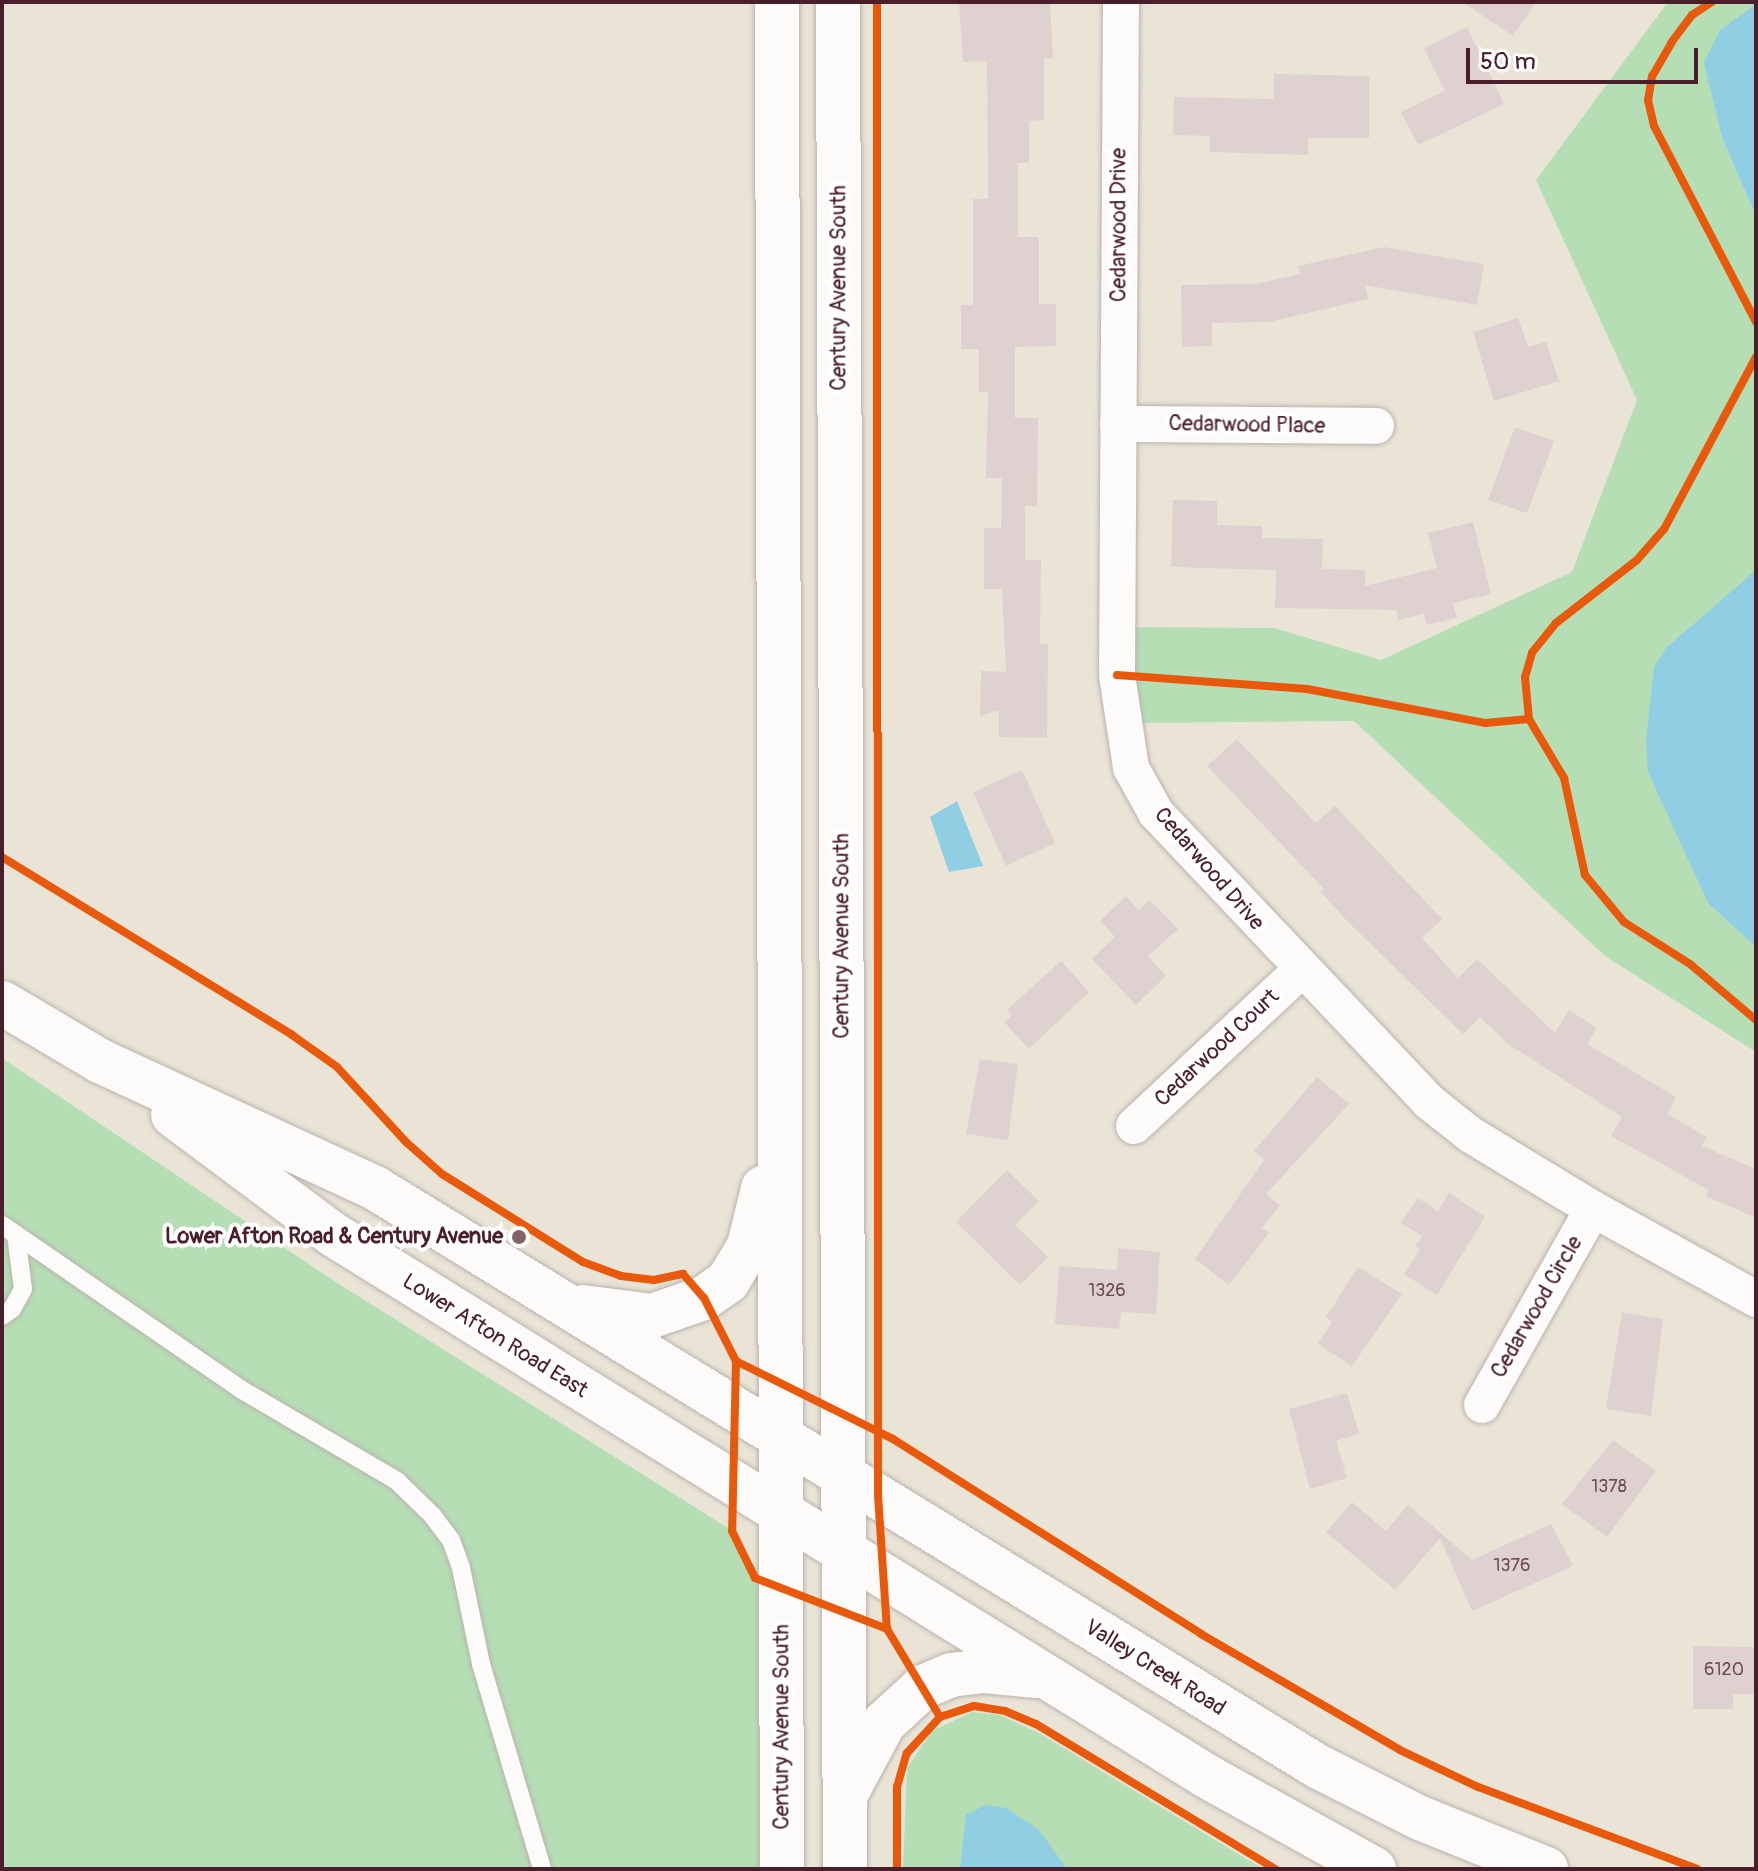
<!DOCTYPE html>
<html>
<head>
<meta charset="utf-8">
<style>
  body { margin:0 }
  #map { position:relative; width:1758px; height:1871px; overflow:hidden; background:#eae4d7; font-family:Pangolin,sans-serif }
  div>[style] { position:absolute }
  .green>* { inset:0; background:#b5deb4 }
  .water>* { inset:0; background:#90cee3 }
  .building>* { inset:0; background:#ded1d0 }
  .roads { filter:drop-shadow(0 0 2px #bab2ac) drop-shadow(0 0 2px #bab2ac) }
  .service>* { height:18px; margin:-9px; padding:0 9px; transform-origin:9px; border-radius:9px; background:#fcfbf9 }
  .minor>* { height:36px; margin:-18px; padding:0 18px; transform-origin:18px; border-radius:18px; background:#fcfbf9 }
  .secondary>* { height:44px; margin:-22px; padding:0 22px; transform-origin:22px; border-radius:22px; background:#fcfbf9 }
  .cycleway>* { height:8px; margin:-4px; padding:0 4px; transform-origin:4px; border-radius:4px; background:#e8590c }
  .dots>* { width:22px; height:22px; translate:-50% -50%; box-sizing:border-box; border:4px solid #fff; border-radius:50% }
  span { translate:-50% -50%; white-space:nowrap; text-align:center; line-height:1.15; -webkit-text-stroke:8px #fff; paint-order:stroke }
  .number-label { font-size:18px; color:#6f4c54 }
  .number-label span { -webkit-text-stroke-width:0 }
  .street-label { font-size:22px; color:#4a1f2b }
  .poi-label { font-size:22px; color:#4a1f2b; font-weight:700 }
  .right { translate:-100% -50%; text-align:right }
  .frame { position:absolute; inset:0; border:4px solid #4a1f2b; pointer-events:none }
  .scale { position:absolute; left:1466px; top:48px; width:232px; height:36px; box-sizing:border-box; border:4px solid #4a1f2b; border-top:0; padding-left:10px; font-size:24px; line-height:28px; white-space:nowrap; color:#4a1f2b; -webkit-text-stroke:6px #fff; paint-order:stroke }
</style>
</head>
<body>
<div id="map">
  <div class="green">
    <div style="clip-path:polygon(1668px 2px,1756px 2px,1756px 1052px,1605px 956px,1354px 721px,1121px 723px,1117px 627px,1274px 628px,1381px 660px,1572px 572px,1637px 400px,1536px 180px)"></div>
    <div style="clip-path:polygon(2px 1058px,331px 1279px,736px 1533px,760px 1576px,762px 1869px,2px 1869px)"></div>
    <div style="clip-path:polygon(972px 1712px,1000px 1715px,1039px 1733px,1263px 1869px,903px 1869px,907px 1768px,932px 1731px)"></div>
  </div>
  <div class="water">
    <div style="clip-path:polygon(1756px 4px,1756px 216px,1722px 137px,1704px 63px,1720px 30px)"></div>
    <div style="clip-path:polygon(1756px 570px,1756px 947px,1708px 903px,1648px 772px,1646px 740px,1654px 667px,1666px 648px)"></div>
    <div style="clip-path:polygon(957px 801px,983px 866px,949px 872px,930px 817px)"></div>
    <div style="clip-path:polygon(985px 1805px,1006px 1808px,1039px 1830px,1067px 1869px,960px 1869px,966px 1815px)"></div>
  </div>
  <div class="building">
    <div style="clip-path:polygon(959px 2px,1050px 2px,1053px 58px,1044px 58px,1044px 120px,1029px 121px,1029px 163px,1018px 163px,1018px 237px,1039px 237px,1039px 304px,1056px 304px,1056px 346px,1015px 347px,1015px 418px,1038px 418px,1037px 506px,1025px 506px,1025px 560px,1041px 560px,1040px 644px,1048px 644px,1047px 738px,999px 737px,999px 710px,980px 716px,981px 671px,1006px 672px,1002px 589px,984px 589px,984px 528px,1001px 528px,1002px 478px,986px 478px,988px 392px,979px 392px,979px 349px,961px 349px,961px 305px,973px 305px,973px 199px,988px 199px,987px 61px,963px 62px)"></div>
    <div style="clip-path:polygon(1462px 2px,1536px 2px,1513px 36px)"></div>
    <div style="clip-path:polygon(1467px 27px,1504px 104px,1418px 145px,1401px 112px,1445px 91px,1424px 48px)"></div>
    <div style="clip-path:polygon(1274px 74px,1369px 76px,1369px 138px,1308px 138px,1308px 155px,1210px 152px,1210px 136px,1173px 135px,1174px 97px,1274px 99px)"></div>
    <div style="clip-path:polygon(1384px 247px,1484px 264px,1477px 305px,1365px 285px,1368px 299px,1269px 322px,1212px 323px,1212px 346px,1182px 347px,1181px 285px,1256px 284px,1300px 274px,1298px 266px)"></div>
    <div style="clip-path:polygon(1518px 318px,1528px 347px,1546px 342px,1559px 381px,1494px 401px,1473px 332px)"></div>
    <div style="clip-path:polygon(1515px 427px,1554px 441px,1527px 513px,1488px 500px)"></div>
    <div style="clip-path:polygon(1173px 500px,1217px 501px,1217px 525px,1262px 526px,1262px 538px,1323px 539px,1322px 569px,1365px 570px,1365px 586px,1437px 568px,1428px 533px,1473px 522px,1491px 594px,1453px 603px,1457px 618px,1427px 625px,1424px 614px,1398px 620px,1396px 610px,1275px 608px,1276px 570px,1171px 567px)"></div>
    <div style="clip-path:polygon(1237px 739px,1316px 823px,1335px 806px,1442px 919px,1422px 938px,1458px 978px,1477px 959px,1555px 1033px,1569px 1010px,1597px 1028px,1587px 1044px,1676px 1097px,1667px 1114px,1707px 1137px,1702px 1146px,1756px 1169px,1756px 1218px,1706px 1196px,1709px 1190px,1611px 1136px,1622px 1117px,1508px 1044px,1480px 1017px,1463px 1034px,1347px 921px,1321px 892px,1324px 889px,1207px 766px)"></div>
    <div style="clip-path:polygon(1022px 770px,1055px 843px,1006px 866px,973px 792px)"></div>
    <div style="clip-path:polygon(1126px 896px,1139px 910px,1150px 900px,1178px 929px,1148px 956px,1166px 976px,1136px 1005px,1092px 959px,1115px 937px,1100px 921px)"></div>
    <div style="clip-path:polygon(1061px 961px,1089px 992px,1029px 1049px,1004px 1022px,1012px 1015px,1007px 1010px)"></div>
    <div style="clip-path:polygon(980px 1059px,1018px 1064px,1008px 1140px,966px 1134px)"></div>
    <div style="clip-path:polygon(1317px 1077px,1349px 1104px,1266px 1194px,1280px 1205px,1262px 1228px,1269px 1233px,1229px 1285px,1195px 1259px,1264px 1160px,1254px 1151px)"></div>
    <div style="clip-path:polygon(1007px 1170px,1039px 1201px,1015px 1225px,1048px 1257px,1020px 1285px,956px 1222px)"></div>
    <div style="clip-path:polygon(1449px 1193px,1485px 1217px,1437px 1295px,1404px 1274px,1420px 1249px,1415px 1246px,1422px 1236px,1401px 1223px,1418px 1198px,1438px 1211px)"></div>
    <div style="clip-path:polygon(1118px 1248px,1160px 1252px,1156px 1314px,1121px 1312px,1119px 1329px,1055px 1324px,1059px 1266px,1117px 1270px)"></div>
    <div style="clip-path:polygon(1358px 1267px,1402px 1294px,1352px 1366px,1318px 1344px,1332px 1322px,1326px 1317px)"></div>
    <div style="clip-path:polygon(1622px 1312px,1663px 1319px,1651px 1416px,1606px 1409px)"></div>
    <div style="clip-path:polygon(1347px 1393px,1359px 1434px,1336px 1441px,1347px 1478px,1310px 1489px,1289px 1409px)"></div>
    <div style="clip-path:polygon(1613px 1440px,1656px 1471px,1607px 1537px,1562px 1504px)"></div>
    <div style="clip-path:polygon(1352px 1502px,1386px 1531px,1408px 1505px,1472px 1560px,1551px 1524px,1573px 1566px,1472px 1611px,1440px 1538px,1395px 1590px,1326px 1532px)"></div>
    <div style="clip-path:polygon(1693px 1646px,1756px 1647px,1756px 1694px,1733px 1694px,1733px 1709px,1693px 1709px)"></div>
  </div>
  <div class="roads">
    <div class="service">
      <div style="left:2px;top:1225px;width:291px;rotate:34.5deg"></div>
      <div style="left:242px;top:1390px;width:180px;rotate:30.4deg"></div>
      <div style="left:397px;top:1481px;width:49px;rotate:44.2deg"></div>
      <div style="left:432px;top:1515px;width:31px;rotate:53deg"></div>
      <div style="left:451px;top:1540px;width:30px;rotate:70deg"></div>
      <div style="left:461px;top:1568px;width:98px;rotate:78.2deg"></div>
      <div style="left:481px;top:1664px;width:214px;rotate:73.4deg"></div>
      <div style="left:2px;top:1316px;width:12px;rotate:-35deg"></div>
      <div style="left:12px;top:1309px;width:23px;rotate:-61deg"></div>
      <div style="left:23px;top:1289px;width:55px;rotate:-97.3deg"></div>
    </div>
    <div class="minor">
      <div style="left:1121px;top:2px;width:673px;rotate:90.34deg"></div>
      <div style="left:1117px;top:675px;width:94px;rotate:81.4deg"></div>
      <div style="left:1131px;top:768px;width:51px;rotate:60.9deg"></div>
      <div style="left:1156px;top:813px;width:396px;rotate:46.6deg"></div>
      <div style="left:1428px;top:1101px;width:55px;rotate:38.3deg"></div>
      <div style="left:1471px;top:1135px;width:143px;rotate:31.2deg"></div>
      <div style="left:1593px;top:1209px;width:186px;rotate:28.9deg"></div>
      <div style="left:1118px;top:424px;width:258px;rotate:0.4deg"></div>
      <div style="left:1134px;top:1126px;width:227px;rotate:-43deg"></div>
      <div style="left:1482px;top:1405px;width:225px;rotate:-60.5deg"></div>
    </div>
    <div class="secondary">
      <div style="left:777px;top:2px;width:1867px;rotate:89.85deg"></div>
      <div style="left:838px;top:2px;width:1867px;rotate:89.79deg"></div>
      <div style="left:2px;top:1003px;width:114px;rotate:30.6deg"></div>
      <div style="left:100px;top:1061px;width:303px;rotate:24.8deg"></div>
      <div style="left:375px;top:1188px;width:1105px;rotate:31.53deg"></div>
      <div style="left:1317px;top:1766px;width:115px;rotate:26.8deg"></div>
      <div style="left:1420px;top:1818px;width:136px;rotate:22deg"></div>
      <div style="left:173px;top:1115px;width:201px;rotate:36.7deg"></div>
      <div style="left:334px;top:1235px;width:1028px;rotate:31.8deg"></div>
      <div style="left:1208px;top:1777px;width:190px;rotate:29deg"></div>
      <div style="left:583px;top:1307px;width:70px;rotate:7.4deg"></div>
      <div style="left:652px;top:1316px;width:55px;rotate:-19.1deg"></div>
      <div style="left:704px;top:1298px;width:29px;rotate:-35deg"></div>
      <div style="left:728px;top:1281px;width:41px;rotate:-59deg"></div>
      <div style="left:749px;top:1246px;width:60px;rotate:-76.4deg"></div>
      <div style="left:848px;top:1790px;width:76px;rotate:-61.8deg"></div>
      <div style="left:884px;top:1723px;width:53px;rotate:-42.7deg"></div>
      <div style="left:923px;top:1687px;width:30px;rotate:-23deg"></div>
      <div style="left:951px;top:1675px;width:33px;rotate:-7deg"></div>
      <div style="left:984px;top:1671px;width:53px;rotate:5.4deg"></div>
    </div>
  </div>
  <div class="cycleway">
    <div style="left:877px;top:2px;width:1493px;rotate:89.96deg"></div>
    <div style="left:878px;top:1495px;width:134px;rotate:86.2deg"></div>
    <div style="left:887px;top:1629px;width:103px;rotate:58.9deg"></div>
    <div style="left:1712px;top:2px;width:24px;rotate:147deg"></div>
    <div style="left:1692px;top:15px;width:34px;rotate:127deg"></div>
    <div style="left:1672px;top:42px;width:39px;rotate:120deg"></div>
    <div style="left:1652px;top:76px;width:24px;rotate:99deg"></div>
    <div style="left:1648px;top:100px;width:27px;rotate:77deg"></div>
    <div style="left:1654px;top:126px;width:221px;rotate:62.5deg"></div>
    <div style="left:1756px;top:357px;width:195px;rotate:118.1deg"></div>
    <div style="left:1664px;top:529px;width:41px;rotate:131.1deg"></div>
    <div style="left:1637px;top:560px;width:103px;rotate:142.1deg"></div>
    <div style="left:1556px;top:623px;width:38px;rotate:129deg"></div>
    <div style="left:1532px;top:653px;width:25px;rotate:106deg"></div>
    <div style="left:1525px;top:677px;width:42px;rotate:84.6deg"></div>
    <div style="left:1529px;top:719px;width:69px;rotate:59.3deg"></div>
    <div style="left:1564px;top:778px;width:99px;rotate:77.8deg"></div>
    <div style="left:1585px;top:875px;width:61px;rotate:50.3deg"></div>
    <div style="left:1624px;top:922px;width:78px;rotate:32.5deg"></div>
    <div style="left:1690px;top:964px;width:87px;rotate:40.3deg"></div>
    <div style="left:1117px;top:675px;width:191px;rotate:4.2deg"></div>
    <div style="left:1307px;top:689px;width:181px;rotate:10.8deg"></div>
    <div style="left:1485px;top:723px;width:44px;rotate:-5.2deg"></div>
    <div style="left:2px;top:857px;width:340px;rotate:31.5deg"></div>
    <div style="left:292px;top:1035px;width:55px;rotate:35.4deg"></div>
    <div style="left:337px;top:1067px;width:102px;rotate:47.4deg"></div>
    <div style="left:406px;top:1142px;width:48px;rotate:41.6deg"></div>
    <div style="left:442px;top:1174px;width:166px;rotate:32deg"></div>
    <div style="left:583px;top:1262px;width:40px;rotate:20.2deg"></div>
    <div style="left:621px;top:1276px;width:33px;rotate:7deg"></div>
    <div style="left:654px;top:1280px;width:30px;rotate:-12deg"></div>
    <div style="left:683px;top:1274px;width:32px;rotate:49deg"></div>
    <div style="left:704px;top:1298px;width:71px;rotate:63.1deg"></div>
    <div style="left:736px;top:1361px;width:175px;rotate:26.4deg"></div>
    <div style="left:893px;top:1439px;width:365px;rotate:32.3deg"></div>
    <div style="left:1201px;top:1634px;width:230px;rotate:30.2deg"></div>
    <div style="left:1400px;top:1750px;width:86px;rotate:25.4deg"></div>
    <div style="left:1478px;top:1787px;width:234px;rotate:20.5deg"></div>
    <div style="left:736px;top:1361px;width:170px;rotate:91.3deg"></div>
    <div style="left:732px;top:1531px;width:52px;rotate:63.9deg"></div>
    <div style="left:755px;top:1578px;width:142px;rotate:21.1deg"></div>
    <div style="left:897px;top:1869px;width:82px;rotate:-90deg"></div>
    <div style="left:897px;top:1787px;width:35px;rotate:-74deg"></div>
    <div style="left:907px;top:1753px;width:49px;rotate:-47.5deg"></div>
    <div style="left:940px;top:1717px;width:36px;rotate:-18deg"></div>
    <div style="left:974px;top:1706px;width:31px;rotate:9deg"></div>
    <div style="left:1005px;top:1711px;width:34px;rotate:23deg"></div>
    <div style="left:1036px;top:1724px;width:280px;rotate:31.2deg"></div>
  </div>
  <div class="dots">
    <div style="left:519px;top:1237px;background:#826467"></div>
  </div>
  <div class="number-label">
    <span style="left:1107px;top:1291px">1326</span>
    <span style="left:1609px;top:1487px">1378</span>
    <span style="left:1512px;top:1566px">1376</span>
    <span style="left:1724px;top:1670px">6120</span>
  </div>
  <div class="street-label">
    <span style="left:1119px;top:225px;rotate:-90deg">Cedarwood Drive</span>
    <span style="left:839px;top:288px;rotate:-90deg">Century Avenue South</span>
    <span style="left:1247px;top:425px;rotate:1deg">Cedarwood Place</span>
    <span style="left:1209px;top:869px;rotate:49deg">Cedarwood Drive</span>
    <span style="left:842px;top:936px;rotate:-90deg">Century Avenue South</span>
    <span style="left:1217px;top:1048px;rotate:-43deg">Cedarwood Court</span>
    <span style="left:1537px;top:1307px;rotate:-60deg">Cedarwood Circle</span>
    <span style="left:495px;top:1336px;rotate:32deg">Lower Afton Road East</span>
    <span style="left:1155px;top:1668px;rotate:32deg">Valley Creek Road</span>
    <span style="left:782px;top:1727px;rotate:-90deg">Century Avenue South</span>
  </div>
  <div class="poi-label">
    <span class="right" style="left:503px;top:1237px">Lower Afton Road &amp; Century Avenue</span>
  </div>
  <div class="frame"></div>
  <div class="scale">50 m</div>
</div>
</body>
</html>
